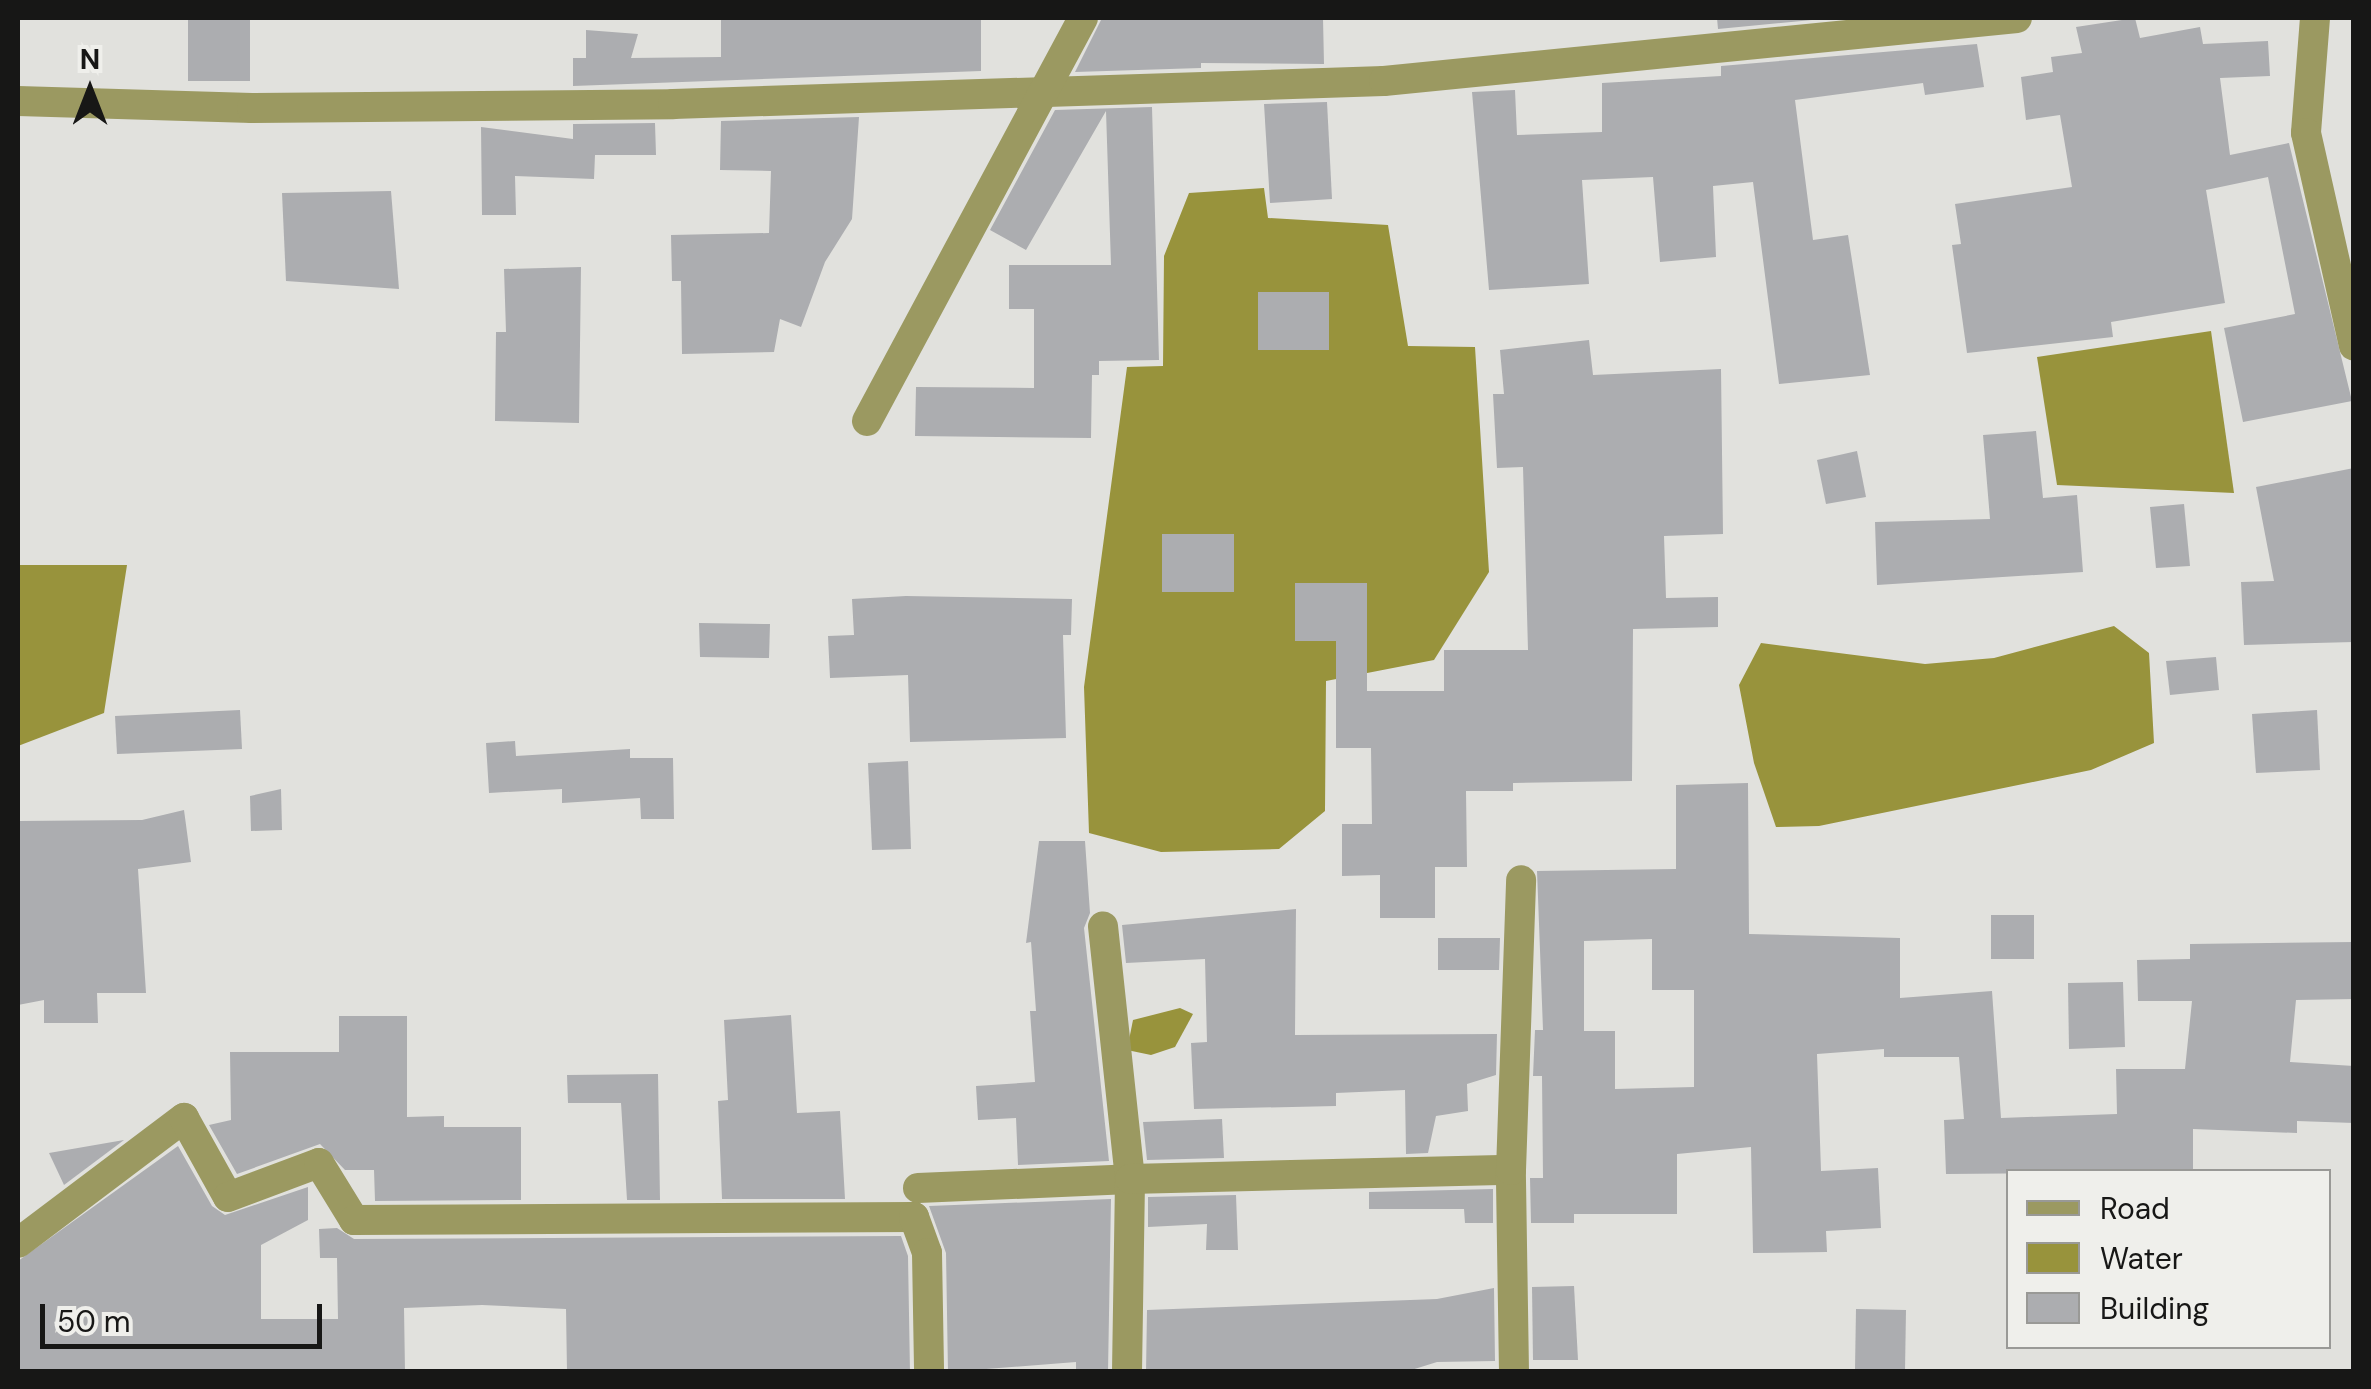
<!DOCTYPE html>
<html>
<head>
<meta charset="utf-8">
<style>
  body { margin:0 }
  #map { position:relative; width:2371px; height:1389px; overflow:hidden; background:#e1e1dd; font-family:"DM Sans",sans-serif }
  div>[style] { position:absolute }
  .water>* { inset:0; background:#98933c }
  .building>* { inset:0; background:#acadb0 }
  .minor>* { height:30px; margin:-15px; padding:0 15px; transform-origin:15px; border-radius:15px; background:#9b9961 }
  span { translate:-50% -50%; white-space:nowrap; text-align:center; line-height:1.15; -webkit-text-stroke:9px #efefeb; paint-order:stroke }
  .frame { position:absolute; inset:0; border:20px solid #171716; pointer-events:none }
  .legend { position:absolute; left:2006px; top:1169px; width:325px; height:180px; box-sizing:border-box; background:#efefeb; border:2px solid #999996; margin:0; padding:12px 18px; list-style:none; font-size:30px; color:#171716 }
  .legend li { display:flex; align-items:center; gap:20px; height:50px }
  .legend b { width:50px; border:2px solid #999996 }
  .north { position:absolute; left:40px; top:40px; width:100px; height:100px; -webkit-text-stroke:8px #efefeb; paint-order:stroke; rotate:0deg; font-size:28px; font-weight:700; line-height:40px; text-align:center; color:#171716 }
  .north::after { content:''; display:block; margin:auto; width:35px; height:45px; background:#171716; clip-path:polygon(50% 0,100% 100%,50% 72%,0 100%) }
  .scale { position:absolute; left:40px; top:1304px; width:282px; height:45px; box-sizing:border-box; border:5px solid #171716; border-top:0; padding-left:12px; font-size:30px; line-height:35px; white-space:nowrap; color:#171716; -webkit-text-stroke:8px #efefeb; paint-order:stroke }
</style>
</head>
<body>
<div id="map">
  <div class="water">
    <div style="clip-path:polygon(1264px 188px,1268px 218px,1388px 225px,1408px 346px,1475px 347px,1489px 572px,1434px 660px,1326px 681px,1325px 811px,1279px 849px,1161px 852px,1089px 833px,1084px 687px,1127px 367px,1163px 366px,1164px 256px,1189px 193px)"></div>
    <div style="clip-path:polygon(2211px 331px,2234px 493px,2057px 485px,2037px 357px)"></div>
    <div style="clip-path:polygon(18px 565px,127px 565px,104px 713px,18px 746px)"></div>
    <div style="clip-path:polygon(2114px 626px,2149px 653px,2154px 743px,2091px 770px,1819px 826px,1776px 827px,1754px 763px,1739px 685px,1761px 643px,1925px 664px,1994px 658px)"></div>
    <div style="clip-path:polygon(1180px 1008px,1193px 1014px,1175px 1047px,1151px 1055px,1127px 1050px,1133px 1020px)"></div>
  </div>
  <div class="building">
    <div style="clip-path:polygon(188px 18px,250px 18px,250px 81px,188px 81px)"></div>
    <div style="clip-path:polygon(721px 18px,981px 18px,981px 71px,573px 86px,573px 58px,586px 58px,586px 30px,638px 34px,631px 58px,721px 57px)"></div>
    <div style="clip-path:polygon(1102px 18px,1323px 18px,1324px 64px,1201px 63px,1201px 68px,1075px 72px)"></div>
    <div style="clip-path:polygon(1717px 18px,1833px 18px,1718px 29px)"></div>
    <div style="clip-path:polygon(2135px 18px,2140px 38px,2200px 27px,2203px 44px,2268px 41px,2270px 76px,2220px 78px,2230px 155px,2289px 143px,2352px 401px,2243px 422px,2224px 328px,2295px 314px,2268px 177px,2206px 190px,2225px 303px,2111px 322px,2113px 337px,1967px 353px,1952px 245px,1961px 244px,1955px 204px,2072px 187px,2060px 115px,2026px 120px,2021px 77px,2053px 72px,2051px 57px,2082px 53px,2076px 27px)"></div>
    <div style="clip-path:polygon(1977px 44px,1984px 87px,1925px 95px,1923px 83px,1795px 100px,1813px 240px,1848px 235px,1870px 375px,1779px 384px,1753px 182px,1713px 186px,1716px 257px,1660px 262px,1653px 177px,1582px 180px,1589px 284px,1489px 290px,1472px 92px,1515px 90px,1517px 135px,1602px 132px,1602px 83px,1721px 76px,1721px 66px)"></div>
    <div style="clip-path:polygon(1327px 102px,1332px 199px,1270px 203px,1264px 104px)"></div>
    <div style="clip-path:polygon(1152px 107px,1159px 360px,1099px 361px,1099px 375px,1092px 375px,1091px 438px,915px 436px,916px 387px,1034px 388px,1034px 309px,1009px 309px,1009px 265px,1111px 265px,1106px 111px,1026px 250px,990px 230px,1055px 110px)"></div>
    <div style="clip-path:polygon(859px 117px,852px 219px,825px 262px,801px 327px,780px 319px,774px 352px,682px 354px,681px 281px,672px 281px,671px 235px,769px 233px,771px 171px,720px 170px,721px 121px)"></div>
    <div style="clip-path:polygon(655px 123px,656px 155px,595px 155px,594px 179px,515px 176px,516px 215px,482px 215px,481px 127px,573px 139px,573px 124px)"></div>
    <div style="clip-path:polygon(391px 191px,399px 289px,286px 281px,282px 193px)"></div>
    <div style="clip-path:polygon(581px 267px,579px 423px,495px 421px,496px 332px,506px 332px,504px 269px)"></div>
    <div style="clip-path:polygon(1258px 292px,1329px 292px,1329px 350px,1258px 350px)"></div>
    <div style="clip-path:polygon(1589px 340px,1593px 375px,1721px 369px,1723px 534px,1664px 536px,1666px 598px,1718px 597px,1718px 627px,1633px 629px,1632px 781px,1513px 783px,1513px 791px,1466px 791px,1467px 867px,1435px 867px,1435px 918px,1380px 918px,1380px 875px,1342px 876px,1342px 824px,1372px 824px,1371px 748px,1336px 748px,1336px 641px,1295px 641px,1295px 583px,1367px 583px,1367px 691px,1444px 691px,1444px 650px,1528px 650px,1523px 467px,1497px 468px,1493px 394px,1504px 394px,1500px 350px)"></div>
    <div style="clip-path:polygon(2036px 431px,2043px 498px,2077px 495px,2083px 572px,1877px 585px,1875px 522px,1990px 519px,1983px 435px)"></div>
    <div style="clip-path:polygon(1857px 451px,1866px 497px,1826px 504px,1817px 460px)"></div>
    <div style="clip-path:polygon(2354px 468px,2354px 642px,2244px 645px,2241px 582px,2274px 581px,2256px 487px)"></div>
    <div style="clip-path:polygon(2184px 504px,2190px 566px,2156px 568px,2150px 507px)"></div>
    <div style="clip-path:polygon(1162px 534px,1234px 534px,1234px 592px,1162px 592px)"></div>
    <div style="clip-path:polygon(906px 596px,1072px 599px,1071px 635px,1063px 635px,1066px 738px,910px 742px,908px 675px,830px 678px,828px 636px,854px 635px,852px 599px)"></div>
    <div style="clip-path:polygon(699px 623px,770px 624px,769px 658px,700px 657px)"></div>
    <div style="clip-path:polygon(2216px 657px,2219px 690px,2170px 695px,2166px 661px)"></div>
    <div style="clip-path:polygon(240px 710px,242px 749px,117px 754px,115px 716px)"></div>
    <div style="clip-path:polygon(2317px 710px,2320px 770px,2256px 773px,2252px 714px)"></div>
    <div style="clip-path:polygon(515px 741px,516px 756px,630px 749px,630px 758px,673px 758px,674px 819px,641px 819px,640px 798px,562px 803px,562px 789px,489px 793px,486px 743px)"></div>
    <div style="clip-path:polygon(908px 761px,911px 849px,872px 850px,868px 763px)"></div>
    <div style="clip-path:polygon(evenodd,1748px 783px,1749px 934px,1900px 938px,1900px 998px,1992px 991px,2001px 1118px,2117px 1114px,2116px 1069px,2185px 1069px,2192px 1001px,2138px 1001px,2137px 960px,2190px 959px,2190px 944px,2354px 942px,2354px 999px,2296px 1000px,2290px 1062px,2354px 1066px,2354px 1123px,2297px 1121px,2297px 1133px,2193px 1129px,2193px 1172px,1946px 1174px,1944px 1120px,1964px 1119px,1959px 1057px,1884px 1057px,1884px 1049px,1817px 1054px,1821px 1171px,1878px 1168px,1881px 1228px,1826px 1231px,1827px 1252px,1753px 1253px,1751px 1147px,1677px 1154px,1677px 1214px,1574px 1214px,1574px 1223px,1531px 1223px,1530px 1178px,1543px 1178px,1542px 1076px,1533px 1076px,1535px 1030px,1543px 1030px,1537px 871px,1676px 869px,1676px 785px,1748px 783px,1652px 939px,1652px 990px,1694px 990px,1694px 1087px,1615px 1089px,1615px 1031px,1584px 1031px,1584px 941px,1652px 939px)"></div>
    <div style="clip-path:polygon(281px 789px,282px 830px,251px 831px,250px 796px)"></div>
    <div style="clip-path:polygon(184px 810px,191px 862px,138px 869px,146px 993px,97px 993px,98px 1023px,44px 1023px,44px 1000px,18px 1005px,18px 821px,142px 820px)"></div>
    <div style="clip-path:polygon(1039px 841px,1085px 841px,1090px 913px,1084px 928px,1109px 1161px,1018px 1165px,1016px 1118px,978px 1120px,976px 1086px,1035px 1082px,1030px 1011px,1036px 1011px,1031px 942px,1026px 943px)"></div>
    <div style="clip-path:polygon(1296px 909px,1295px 1035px,1497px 1034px,1496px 1075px,1467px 1084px,1468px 1111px,1436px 1116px,1428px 1153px,1406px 1154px,1405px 1090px,1336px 1093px,1336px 1106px,1194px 1109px,1191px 1043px,1207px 1042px,1205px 959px,1126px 963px,1122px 925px)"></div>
    <div style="clip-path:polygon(1991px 915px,2034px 915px,2034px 959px,1991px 959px)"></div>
    <div style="clip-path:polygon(1438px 938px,1500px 938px,1499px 970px,1438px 970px)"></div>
    <div style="clip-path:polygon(2123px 982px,2125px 1047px,2069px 1049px,2068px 983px)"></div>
    <div style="clip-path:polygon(791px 1015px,797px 1113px,840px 1111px,845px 1199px,722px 1199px,718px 1101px,728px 1100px,724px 1020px)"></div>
    <div style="clip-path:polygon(339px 1016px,407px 1016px,407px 1117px,444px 1116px,444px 1127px,521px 1127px,521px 1200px,375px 1201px,374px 1170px,345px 1170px,320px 1144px,237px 1174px,209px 1125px,231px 1120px,230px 1052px,339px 1052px)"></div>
    <div style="clip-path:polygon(658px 1074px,660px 1200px,627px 1200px,621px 1103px,568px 1103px,567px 1075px)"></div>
    <div style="clip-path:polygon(1222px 1119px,1224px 1158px,1147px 1160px,1143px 1122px)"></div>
    <div style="clip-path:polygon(124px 1140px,64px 1185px,49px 1153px)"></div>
    <div style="clip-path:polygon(178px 1146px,212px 1206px,225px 1215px,308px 1187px,308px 1220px,261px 1245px,261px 1319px,338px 1319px,337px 1258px,320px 1258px,319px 1229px,337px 1228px,354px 1239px,901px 1236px,908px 1256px,910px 1372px,567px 1372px,566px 1309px,482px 1305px,404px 1308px,405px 1372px,18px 1372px,18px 1261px)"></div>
    <div style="clip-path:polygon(1493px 1189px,1493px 1223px,1465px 1223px,1464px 1209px,1369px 1209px,1369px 1192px)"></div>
    <div style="clip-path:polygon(1236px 1195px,1238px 1250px,1206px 1250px,1207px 1224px,1148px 1227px,1148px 1197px)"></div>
    <div style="clip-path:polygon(1111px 1199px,1108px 1372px,1076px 1372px,1076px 1362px,948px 1372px,946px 1253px,929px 1206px)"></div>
    <div style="clip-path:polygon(1574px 1286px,1578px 1360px,1533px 1360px,1532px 1287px)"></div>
    <div style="clip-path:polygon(1494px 1288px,1495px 1361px,1437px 1362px,1405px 1372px,1146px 1372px,1147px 1310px,1437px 1299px)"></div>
    <div style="clip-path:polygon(1856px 1309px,1906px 1310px,1905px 1370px,1855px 1369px)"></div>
  </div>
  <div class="minor">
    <div style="left:2315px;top:18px;width:115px;rotate:94.5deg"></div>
    <div style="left:2306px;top:133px;width:218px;rotate:77.3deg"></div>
    <div style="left:18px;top:101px;width:234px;rotate:1.7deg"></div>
    <div style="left:252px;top:108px;width:421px;rotate:-0.5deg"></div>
    <div style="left:673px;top:104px;width:711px;rotate:-1.85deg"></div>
    <div style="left:1384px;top:81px;width:636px;rotate:-5.68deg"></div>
    <div style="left:867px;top:421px;width:457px;rotate:-61.8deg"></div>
    <div style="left:918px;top:1188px;width:212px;rotate:-2.4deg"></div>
    <div style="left:1130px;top:1179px;width:254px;rotate:-96.1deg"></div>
    <div style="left:18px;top:1243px;width:208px;rotate:-37deg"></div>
    <div style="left:184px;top:1118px;width:90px;rotate:60.9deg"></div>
    <div style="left:228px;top:1197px;width:97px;rotate:-20.5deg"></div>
    <div style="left:319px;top:1163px;width:67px;rotate:58.4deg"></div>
    <div style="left:354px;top:1220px;width:560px;rotate:-0.31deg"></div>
    <div style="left:914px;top:1217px;width:38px;rotate:70deg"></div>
    <div style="left:927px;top:1253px;width:119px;rotate:89deg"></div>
    <div style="left:1127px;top:1372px;width:193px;rotate:-89.1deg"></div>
    <div style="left:1130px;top:1179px;width:381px;rotate:-1.4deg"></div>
    <div style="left:1514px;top:1372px;width:202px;rotate:-90.9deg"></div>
    <div style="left:1511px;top:1170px;width:290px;rotate:-88deg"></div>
  </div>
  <div class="frame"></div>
  <ul class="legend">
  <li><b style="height:12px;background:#9b9961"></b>Road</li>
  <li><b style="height:28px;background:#98933c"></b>Water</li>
  <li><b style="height:28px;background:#acadb0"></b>Building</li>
  </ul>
  <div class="north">N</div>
  <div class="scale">50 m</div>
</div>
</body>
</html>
